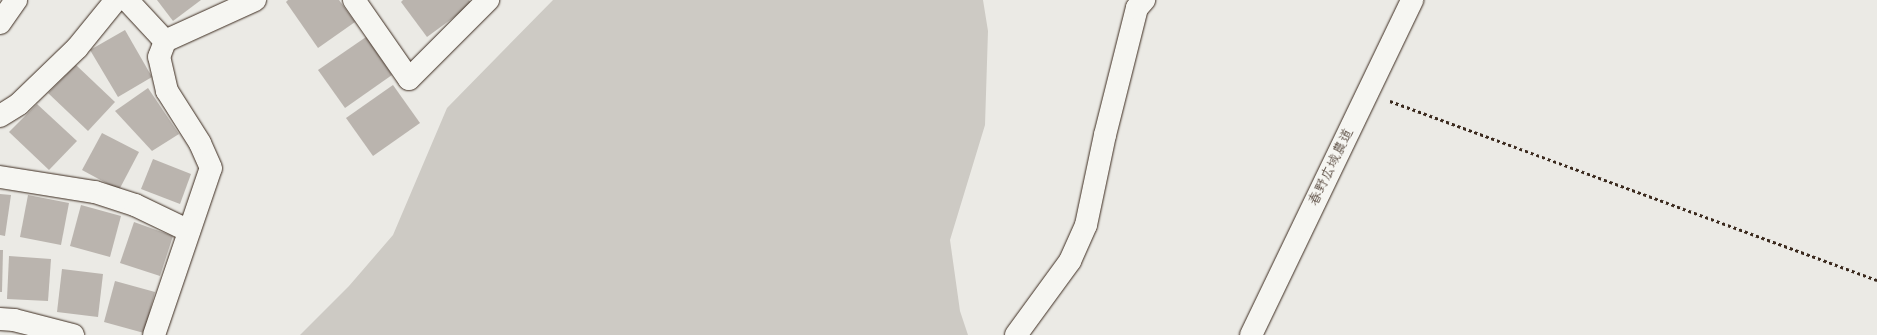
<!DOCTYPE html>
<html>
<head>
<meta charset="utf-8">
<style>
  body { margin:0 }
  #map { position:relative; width:1877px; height:335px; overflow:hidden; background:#ebeae5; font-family:Kalam,"Klee One",sans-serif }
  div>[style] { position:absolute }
  .green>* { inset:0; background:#cdcac4 }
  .building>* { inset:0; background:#bab4ae }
  .path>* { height:2.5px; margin-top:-1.25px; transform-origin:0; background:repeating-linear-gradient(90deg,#3b2a1e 0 3px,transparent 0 6px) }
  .roads { filter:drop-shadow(0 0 1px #3b2a1e) drop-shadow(0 0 1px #3b2a1e) }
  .street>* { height:22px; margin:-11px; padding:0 11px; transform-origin:11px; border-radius:11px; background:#f6f6f2 }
  .secondary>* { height:22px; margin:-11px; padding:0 11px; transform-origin:11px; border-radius:11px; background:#f6f6f2 }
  span { translate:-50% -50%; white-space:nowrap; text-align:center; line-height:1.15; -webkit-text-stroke:3px #f6f6f2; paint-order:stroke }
  .street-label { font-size:14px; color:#3b2a1e }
</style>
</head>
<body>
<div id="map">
  <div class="green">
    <div style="clip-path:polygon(553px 0,983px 0,988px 31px,985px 125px,950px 240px,960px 311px,968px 335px,300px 335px,349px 286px,393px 235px,447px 108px)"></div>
  </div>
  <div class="building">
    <div style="clip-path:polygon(157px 0,201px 0,173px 21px)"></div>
    <div style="clip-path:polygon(288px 0,339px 0,355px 22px,318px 48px,286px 2px)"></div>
    <div style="clip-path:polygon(403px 0,469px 0,472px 4px,427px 37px,401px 2px)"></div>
    <div style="clip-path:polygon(125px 30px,152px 77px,118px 97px,90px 50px)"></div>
    <div style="clip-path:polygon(366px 37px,392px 75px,345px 108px,318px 70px)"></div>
    <div style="clip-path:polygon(76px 65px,115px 102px,88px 131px,48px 93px)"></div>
    <div style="clip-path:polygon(393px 85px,420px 123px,373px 156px,346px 118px)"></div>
    <div style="clip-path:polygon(148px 88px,179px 134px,152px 151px,115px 111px)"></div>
    <div style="clip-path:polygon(37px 104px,77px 141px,49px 170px,9px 132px)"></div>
    <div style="clip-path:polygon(102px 133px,139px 152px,119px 190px,82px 170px)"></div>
    <div style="clip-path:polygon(153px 159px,191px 174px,180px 204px,141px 189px)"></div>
    <div style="clip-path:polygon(0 194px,11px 195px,5px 236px,0 235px)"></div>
    <div style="clip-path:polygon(28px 195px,69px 203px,61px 245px,20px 237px)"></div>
    <div style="clip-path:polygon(81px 205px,121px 216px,110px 257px,70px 246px)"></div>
    <div style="clip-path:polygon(134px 222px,173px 236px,160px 276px,120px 263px)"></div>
    <div style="clip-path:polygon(0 250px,3px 250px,2px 292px,0 292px)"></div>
    <div style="clip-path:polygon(9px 256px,51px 259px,48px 301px,7px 299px)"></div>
    <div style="clip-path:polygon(62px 269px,103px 274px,98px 317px,57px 312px)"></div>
    <div style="clip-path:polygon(115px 281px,155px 292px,144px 333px,104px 322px)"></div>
  </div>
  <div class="path">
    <div style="left:1390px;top:101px;width:519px;rotate:20.18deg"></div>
  </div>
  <div class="roads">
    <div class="street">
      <div style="left:127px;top:0;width:56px;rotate:47.2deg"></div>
      <div style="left:165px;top:41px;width:99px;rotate:-24.5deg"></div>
      <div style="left:354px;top:0;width:96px;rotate:55.2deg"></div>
      <div style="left:409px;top:79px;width:112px;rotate:-45deg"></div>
      <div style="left:0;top:116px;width:22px;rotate:-32deg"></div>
      <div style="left:19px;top:104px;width:81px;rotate:-44deg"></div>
      <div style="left:77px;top:48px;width:62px;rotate:-50.9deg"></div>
      <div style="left:0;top:177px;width:96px;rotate:9deg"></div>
      <div style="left:95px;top:192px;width:42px;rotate:18deg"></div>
      <div style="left:135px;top:205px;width:60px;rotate:25.7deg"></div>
      <div style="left:0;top:319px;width:14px;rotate:4deg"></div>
      <div style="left:14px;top:320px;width:61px;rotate:14.3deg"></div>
      <div style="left:154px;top:335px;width:176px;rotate:-71.2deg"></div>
      <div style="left:211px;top:168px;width:27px;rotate:-114deg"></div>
      <div style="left:200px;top:143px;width:62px;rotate:-122.4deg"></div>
      <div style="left:167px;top:91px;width:35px;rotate:-103deg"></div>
      <div style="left:159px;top:57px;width:17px;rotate:-69deg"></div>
      <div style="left:1016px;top:335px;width:92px;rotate:-53.9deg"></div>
      <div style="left:1070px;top:261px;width:39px;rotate:-66deg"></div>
      <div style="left:1086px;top:225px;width:92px;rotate:-78.1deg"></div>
      <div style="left:1105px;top:135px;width:131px;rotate:-75.9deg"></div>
      <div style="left:1137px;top:8px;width:11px;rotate:-49deg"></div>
    </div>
    <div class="secondary">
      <div style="left:0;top:23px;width:28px;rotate:-55deg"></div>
      <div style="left:1251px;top:335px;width:372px;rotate:-64.3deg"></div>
    </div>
  </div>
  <div class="street-label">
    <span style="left:1331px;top:167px;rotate:-64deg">春野広域農道</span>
  </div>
</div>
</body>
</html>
